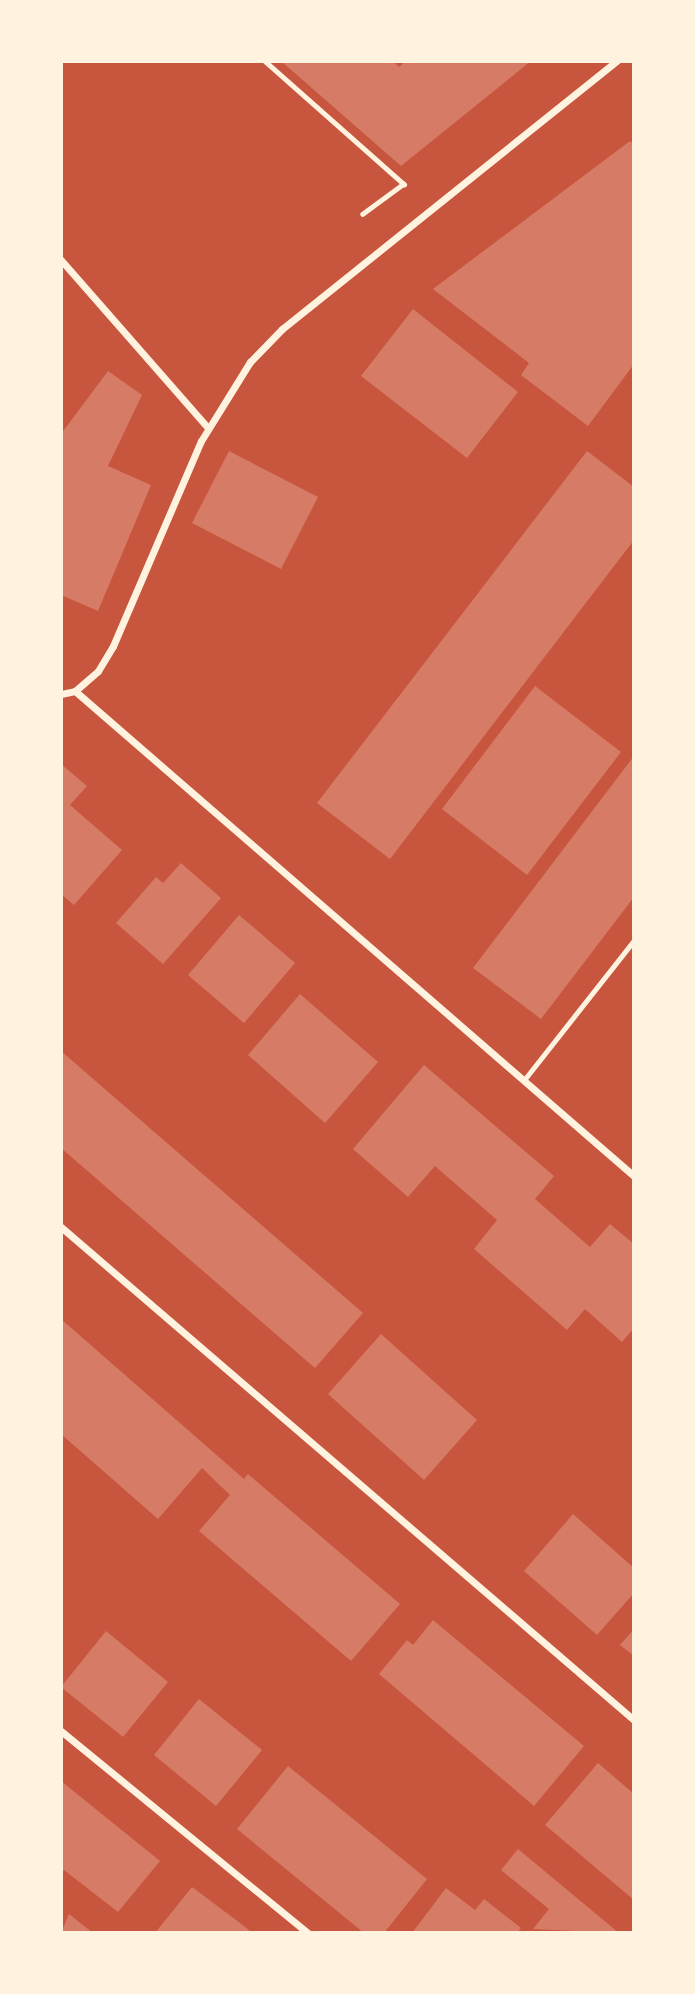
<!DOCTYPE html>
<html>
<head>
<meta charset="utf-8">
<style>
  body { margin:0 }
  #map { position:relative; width:695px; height:1994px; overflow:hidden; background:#c8553d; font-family:"Source Sans 3",sans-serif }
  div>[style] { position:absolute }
  .building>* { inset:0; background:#d67c66 }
  .path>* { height:4.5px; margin:-2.25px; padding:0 2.25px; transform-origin:2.25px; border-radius:2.25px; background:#fff3e0 }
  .service>* { height:5px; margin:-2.5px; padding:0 2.5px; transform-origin:2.5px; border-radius:2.5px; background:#fff3e0 }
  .minor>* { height:7px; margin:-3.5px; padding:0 3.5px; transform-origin:3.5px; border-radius:3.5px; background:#fff3e0 }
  span { translate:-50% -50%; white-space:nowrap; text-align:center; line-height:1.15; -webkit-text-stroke:6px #fff3e0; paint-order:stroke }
  .frame { position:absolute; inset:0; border:63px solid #fff3e0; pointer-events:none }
</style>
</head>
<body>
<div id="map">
  <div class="building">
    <div style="clip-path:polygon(281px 61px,393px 61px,399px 67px,406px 61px,531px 61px,401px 166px)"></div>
    <div style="clip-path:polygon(630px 141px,634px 144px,634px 364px,588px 426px,521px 375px,529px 363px,433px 289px)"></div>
    <div style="clip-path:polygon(413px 309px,518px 392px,467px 458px,361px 376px)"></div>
    <div style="clip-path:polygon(108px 371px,142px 395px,108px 466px,151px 485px,98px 611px,61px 595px,61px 434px)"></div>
    <div style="clip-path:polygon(229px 451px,318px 497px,281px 569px,192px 523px)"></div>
    <div style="clip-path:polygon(587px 451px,634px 487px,634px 540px,390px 859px,317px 803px)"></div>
    <div style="clip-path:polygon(535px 686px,621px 752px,527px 875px,442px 809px)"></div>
    <div style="clip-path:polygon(634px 756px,634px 897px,541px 1019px,473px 968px)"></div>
    <div style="clip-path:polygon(61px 764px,87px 786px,70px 805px,122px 850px,74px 905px,61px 894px)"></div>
    <div style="clip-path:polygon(181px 863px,221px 898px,163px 964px,116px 923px,156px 877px,163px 883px)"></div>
    <div style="clip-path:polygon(239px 915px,295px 963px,244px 1023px,188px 975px)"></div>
    <div style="clip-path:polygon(300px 994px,378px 1062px,325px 1123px,248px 1055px)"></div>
    <div style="clip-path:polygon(61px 1051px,363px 1313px,315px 1368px,61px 1148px)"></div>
    <div style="clip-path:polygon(424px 1065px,554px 1176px,535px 1199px,590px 1247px,610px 1224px,634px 1244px,634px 1328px,622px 1342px,585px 1309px,567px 1330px,474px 1249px,497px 1220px,435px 1166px,408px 1197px,353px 1149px)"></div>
    <div style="clip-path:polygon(61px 1319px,244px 1479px,248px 1474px,400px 1604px,351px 1661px,199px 1531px,230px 1495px,202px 1468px,158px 1519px,61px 1434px)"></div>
    <div style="clip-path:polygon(381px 1334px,477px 1420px,424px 1480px,328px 1394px)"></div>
    <div style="clip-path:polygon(573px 1514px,634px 1568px,634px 1593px,597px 1635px,524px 1571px)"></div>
    <div style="clip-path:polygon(433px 1620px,584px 1746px,534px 1806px,379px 1674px,407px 1640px,413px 1645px)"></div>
    <div style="clip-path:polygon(634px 1629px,634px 1656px,620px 1645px)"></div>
    <div style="clip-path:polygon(106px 1631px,168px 1682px,123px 1737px,61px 1687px)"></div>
    <div style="clip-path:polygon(199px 1699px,262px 1750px,216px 1806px,154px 1755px)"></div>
    <div style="clip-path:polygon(598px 1763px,634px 1794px,634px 1900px,545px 1825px)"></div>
    <div style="clip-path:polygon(288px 1766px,427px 1879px,384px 1933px,364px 1933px,237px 1829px)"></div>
    <div style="clip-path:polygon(61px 1781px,160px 1861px,118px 1912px,64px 1870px,61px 1874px)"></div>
    <div style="clip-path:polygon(518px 1849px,619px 1933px,533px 1929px,549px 1909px,501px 1870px)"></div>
    <div style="clip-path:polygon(192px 1887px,244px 1926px,252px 1933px,155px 1933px)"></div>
    <div style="clip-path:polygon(446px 1888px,475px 1910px,484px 1899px,521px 1928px,517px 1933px,412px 1933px)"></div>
    <div style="clip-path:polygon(69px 1914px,93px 1933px,61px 1933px)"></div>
  </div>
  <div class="path">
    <div style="left:265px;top:61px;width:186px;rotate:41.5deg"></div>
    <div style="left:404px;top:184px;width:51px;rotate:143.8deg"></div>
  </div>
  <div class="service">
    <div style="left:524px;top:1080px;width:178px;rotate:-51.8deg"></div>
  </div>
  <div class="minor">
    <div style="left:61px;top:260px;width:223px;rotate:48.8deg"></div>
    <div style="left:75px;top:691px;width:740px;rotate:40.95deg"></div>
    <div style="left:61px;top:694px;width:14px;rotate:-12deg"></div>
    <div style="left:75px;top:691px;width:30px;rotate:-41deg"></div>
    <div style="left:98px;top:671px;width:29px;rotate:-59deg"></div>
    <div style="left:113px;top:646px;width:223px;rotate:-66.8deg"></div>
    <div style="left:201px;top:441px;width:93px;rotate:-58.2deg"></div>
    <div style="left:250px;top:362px;width:46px;rotate:-45.9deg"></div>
    <div style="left:282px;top:329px;width:429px;rotate:-38.7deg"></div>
    <div style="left:61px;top:1227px;width:756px;rotate:40.71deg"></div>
    <div style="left:61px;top:1731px;width:319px;rotate:39.3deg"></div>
  </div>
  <div class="frame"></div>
</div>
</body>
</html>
